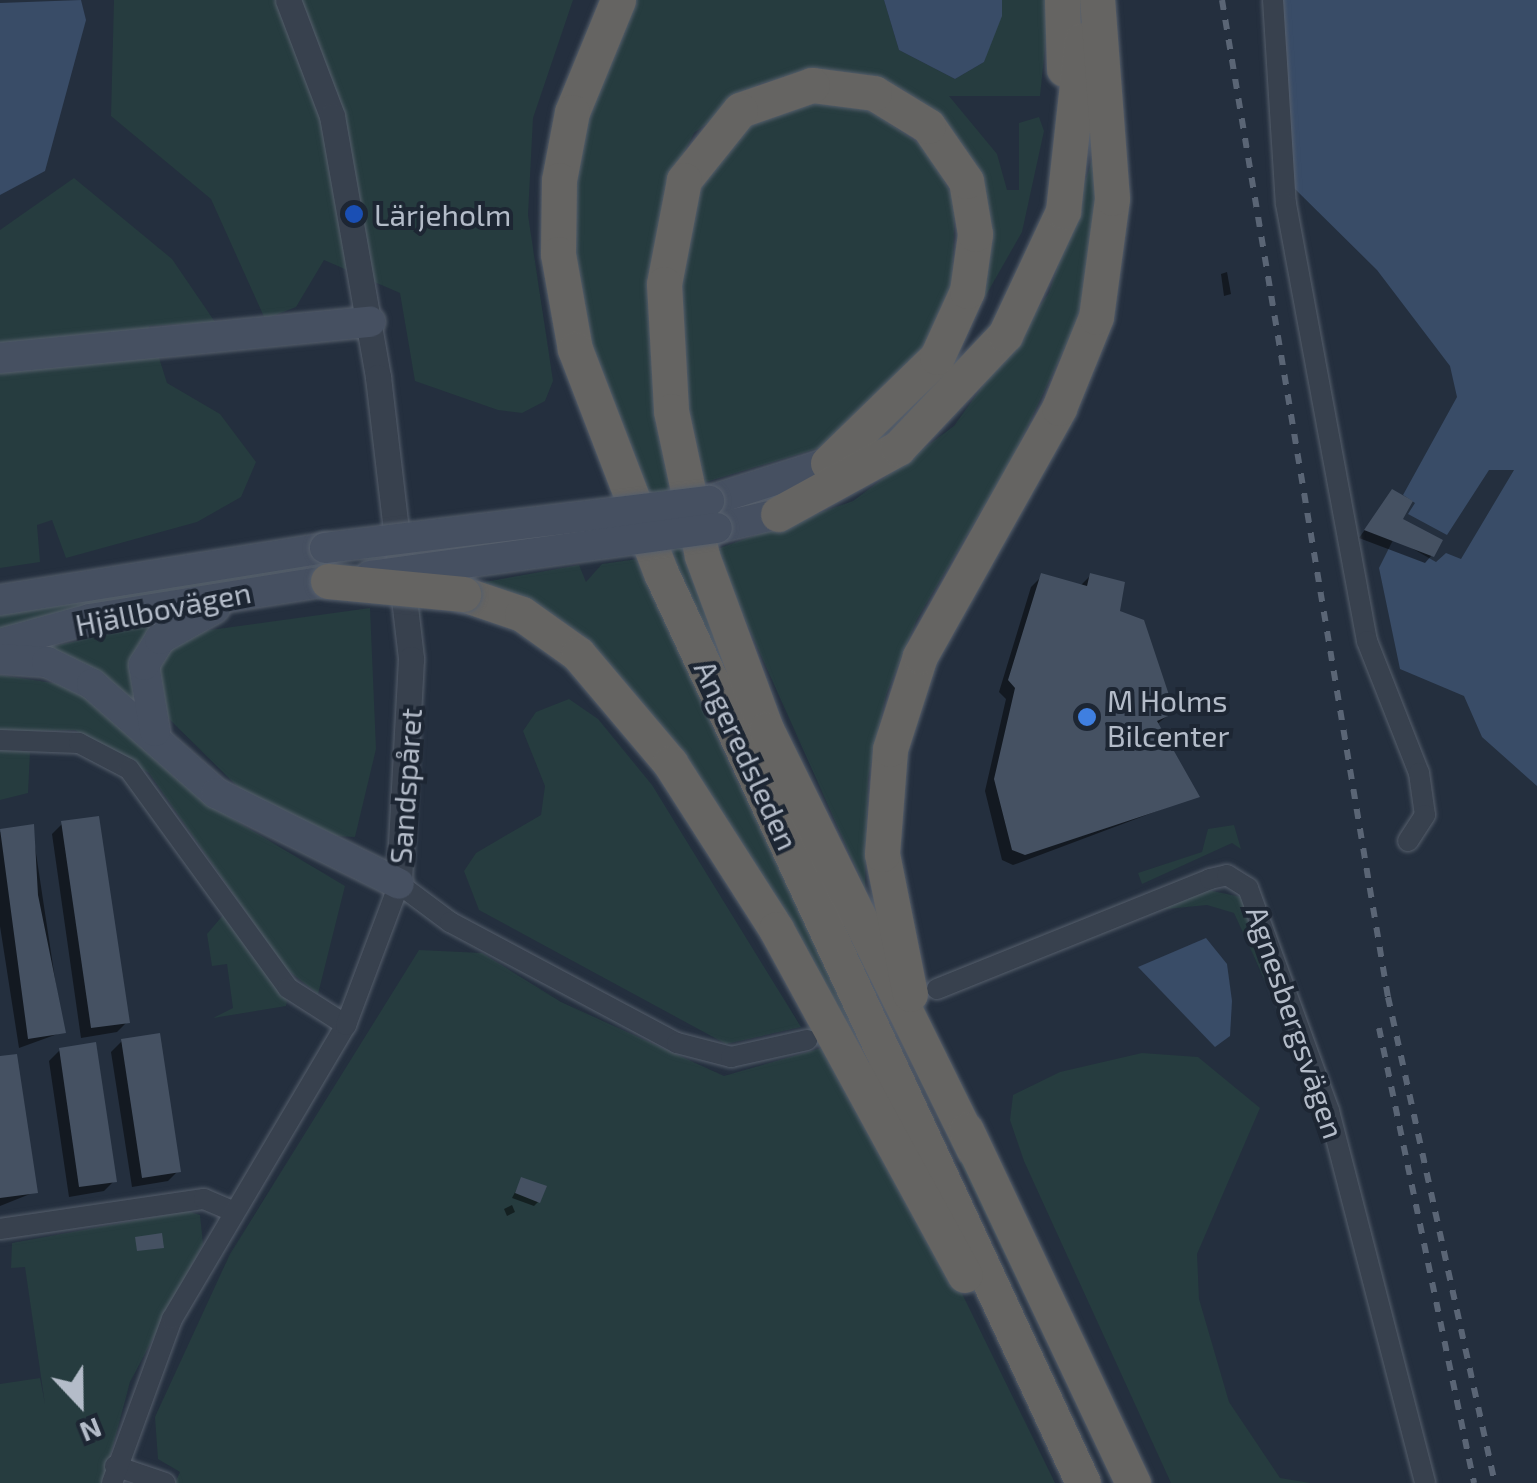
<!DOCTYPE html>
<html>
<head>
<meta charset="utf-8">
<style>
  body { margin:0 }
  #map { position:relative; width:1537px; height:1483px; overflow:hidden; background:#242f3e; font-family:"Exo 2",sans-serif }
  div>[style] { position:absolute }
  .green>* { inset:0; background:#263c3f }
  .water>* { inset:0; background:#394c67 }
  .shadow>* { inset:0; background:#0007 }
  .building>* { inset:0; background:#455162 }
  .roads { filter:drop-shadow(0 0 2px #565f6c) drop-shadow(0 0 2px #565f6c) }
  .minor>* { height:20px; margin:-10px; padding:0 10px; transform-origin:10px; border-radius:10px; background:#38414e }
  .tertiary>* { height:25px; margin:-12.5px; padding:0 12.5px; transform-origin:12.5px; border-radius:12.5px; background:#38414e }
  .secondary>* { height:30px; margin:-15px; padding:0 15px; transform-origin:15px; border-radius:15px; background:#465061 }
  .trunk>* { height:35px; margin:-17.5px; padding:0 17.5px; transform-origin:17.5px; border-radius:17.5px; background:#656462 }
  .rail>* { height:6px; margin-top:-3px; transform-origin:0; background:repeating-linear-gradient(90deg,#5a6575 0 10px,transparent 0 20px) }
  .bridges { filter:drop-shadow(0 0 2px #565f6c) drop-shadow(0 0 2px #565f6c) }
  .secondary-bridge>* { height:30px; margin:-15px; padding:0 15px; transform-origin:15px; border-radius:15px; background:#465061 }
  .trunk-bridge>* { height:35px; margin:-17.5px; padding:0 17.5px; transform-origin:17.5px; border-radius:17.5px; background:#656462 }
  .dots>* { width:28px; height:28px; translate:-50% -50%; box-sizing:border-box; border:5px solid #1d2633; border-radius:50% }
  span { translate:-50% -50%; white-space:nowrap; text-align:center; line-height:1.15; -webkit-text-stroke:8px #1d2633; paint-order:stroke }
  .poi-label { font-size:30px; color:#b4bcc9 }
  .left { translate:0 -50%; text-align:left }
  .street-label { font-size:30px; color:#b4bcc9 }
  .north { position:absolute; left:30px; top:1353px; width:100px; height:100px; -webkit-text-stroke:8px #1d2633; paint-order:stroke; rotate:158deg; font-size:28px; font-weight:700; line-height:40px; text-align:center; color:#b4bcc9 }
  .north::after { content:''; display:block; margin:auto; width:35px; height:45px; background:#b4bcc9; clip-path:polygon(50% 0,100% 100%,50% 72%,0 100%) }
</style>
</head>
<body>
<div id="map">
  <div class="green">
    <div style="clip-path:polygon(114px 0,573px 0,533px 118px,528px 215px,553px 381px,545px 401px,522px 413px,498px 410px,415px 381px,400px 293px,324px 260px,296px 307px,265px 319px,211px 199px,111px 116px)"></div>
    <div style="clip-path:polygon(635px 0,884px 0,899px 50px,955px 79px,984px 62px,1002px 0,1050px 0,1040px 96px,949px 96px,997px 154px,1007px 190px,1019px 190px,1019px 123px,1039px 117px,1044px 131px,1022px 232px,965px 332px,977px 302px,932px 112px,903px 90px,815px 70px,759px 84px,694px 133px,665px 189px,651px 280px,673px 491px,1116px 1483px,731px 691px,641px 489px,581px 314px,571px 222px,584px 119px)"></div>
    <div style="clip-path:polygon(806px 102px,860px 104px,927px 149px,955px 201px,952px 288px,935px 337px,819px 448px,696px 485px,677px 320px,687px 206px,747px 124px)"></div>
    <div style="clip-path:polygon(1094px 154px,1096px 222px,1079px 318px,1010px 463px,917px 619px,886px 695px,868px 778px,865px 888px,714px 550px,853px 501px,954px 426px,1049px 293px)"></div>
    <div style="clip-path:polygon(74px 178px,172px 259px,215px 322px,149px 326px,167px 383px,220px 414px,256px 462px,241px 497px,197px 522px,66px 558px,52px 520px,37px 525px,40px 562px,0 568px,0 230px)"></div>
    <div style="clip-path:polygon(637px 559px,735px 776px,947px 1213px,665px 740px,479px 583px,579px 565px,586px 582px,602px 564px)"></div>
    <div style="clip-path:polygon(304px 563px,305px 568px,0 629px,0 613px)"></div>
    <div style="clip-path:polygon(370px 608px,376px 749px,355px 837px,334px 836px,242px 791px,161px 711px,157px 663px,188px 633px)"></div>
    <div style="clip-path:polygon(155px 625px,136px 704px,44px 648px,152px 625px)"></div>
    <div style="clip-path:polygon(0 675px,79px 687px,216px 809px,345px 886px,318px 994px,285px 968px,149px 773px,75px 730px,0 732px)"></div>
    <div style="clip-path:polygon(569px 699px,598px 719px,652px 785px,801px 1027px,726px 1044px,479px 910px,464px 871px,476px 853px,541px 815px,545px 786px,523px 731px,536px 712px)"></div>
    <div style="clip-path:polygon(0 748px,30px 752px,28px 793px,0 800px)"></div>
    <div style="clip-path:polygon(1234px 825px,1241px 849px,1232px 843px,1142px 884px,1138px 873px,1202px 852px,1208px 829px)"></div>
    <div style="clip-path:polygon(1208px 890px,1241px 897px,1288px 1031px,1234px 913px,1207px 905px,1156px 910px)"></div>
    <div style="clip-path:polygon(224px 914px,287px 1001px,286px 1006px,213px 1018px,233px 1008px,227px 964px,212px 966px,207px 934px)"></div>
    <div style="clip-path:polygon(419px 950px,482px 953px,561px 1002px,724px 1076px,839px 1043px,1055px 1483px,175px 1483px,180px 1472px,158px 1459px,155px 1417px,230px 1254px)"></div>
    <div style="clip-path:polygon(1142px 1053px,1198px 1057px,1260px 1108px,1197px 1254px,1199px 1299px,1229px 1402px,1280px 1478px,1310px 1483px,1171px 1483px,1024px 1161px,1010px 1120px,1013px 1095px,1060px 1072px)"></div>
    <div style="clip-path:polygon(187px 1211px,200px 1215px,203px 1244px,130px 1382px,103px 1483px,0 1483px,0 1384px,40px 1378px,45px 1404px,25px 1267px,11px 1268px,12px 1243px)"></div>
  </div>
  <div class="water">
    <div style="clip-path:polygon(81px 0,86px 20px,45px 171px,0 195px,0 3px)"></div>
    <div style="clip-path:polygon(884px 0,1002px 0,1002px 16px,984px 62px,955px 79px,899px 50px)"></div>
    <div style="clip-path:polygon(1283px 0,1537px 0,1537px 786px,1482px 737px,1464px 696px,1400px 669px,1379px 568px,1394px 538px,1436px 562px,1446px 553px,1461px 559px,1514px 470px,1489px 470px,1447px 535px,1408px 514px,1415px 503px,1403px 495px,1457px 397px,1450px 366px,1377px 270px,1294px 188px)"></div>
    <div style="clip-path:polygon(1206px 938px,1227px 964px,1232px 1001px,1230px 1036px,1215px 1047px,1138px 967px)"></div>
  </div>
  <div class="shadow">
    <div style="clip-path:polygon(1227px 272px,1231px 294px,1224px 296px,1221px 274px)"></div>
    <div style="clip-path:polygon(1392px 492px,1400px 520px,1432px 555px,1425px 563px,1359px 538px)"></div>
    <div style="clip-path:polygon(1091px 575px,1172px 712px,1156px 725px,1197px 796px,1013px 865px,1002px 860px,985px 791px,1006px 699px,999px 692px,1031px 587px,1042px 576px,1080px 586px)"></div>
    <div style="clip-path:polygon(62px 824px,127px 1022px,117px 1032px,81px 1038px,52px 834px)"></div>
    <div style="clip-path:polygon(32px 827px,63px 1032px,19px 1048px,0 926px,0 832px)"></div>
    <div style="clip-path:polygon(122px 1041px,178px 1171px,168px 1181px,132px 1187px,111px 1052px)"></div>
    <div style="clip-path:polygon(60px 1050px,114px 1181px,104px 1191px,69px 1197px,49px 1061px)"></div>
    <div style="clip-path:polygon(0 1059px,35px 1192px,0 1206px)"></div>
    <div style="clip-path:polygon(522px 1179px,538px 1202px,534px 1206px,512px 1198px)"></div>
    <div style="clip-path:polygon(512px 1205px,515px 1212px,507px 1216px,504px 1209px)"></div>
  </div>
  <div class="building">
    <div style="clip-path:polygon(1392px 489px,1413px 501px,1403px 519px,1443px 540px,1434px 557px,1364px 530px)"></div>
    <div style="clip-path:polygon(1041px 573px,1087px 586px,1090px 573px,1125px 582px,1120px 611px,1144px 620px,1175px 713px,1157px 721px,1200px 797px,1025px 855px,1012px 850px,994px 779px,1015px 688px,1008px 680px)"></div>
    <div style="clip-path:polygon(99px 816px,130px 1023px,91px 1028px,61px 821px)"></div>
    <div style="clip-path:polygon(34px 824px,38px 895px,66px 1033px,28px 1039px,0 829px)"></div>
    <div style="clip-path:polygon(160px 1033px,181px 1172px,142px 1178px,121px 1039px)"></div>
    <div style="clip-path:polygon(96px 1042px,117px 1182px,79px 1187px,59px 1048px)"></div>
    <div style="clip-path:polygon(17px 1054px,38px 1193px,0 1198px,0 1056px)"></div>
    <div style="clip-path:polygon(521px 1177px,547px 1186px,540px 1203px,515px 1193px)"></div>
    <div style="clip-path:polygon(162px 1233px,164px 1248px,137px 1251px,135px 1237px)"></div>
  </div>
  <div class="roads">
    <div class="minor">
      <div style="left:1273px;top:0;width:204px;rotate:86.4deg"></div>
      <div style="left:1286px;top:204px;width:444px;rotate:79.5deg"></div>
      <div style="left:1367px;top:641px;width:142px;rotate:68.5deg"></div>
      <div style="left:1419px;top:773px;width:42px;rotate:81.9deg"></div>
      <div style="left:1425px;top:815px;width:31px;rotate:123deg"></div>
      <div style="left:0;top:740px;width:79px;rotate:2.2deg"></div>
      <div style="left:79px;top:743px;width:56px;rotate:27.5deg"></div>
      <div style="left:129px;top:769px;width:271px;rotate:54deg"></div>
      <div style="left:288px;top:988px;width:69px;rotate:32.5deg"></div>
      <div style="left:937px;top:989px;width:294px;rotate:-21.9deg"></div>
      <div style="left:1210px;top:879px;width:17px;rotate:-13deg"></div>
      <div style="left:1227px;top:875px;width:25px;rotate:32deg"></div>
      <div style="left:1248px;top:888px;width:237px;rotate:70deg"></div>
      <div style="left:1329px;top:1111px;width:384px;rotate:75.5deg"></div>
      <div style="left:0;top:1229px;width:206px;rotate:-8.4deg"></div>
      <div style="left:204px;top:1199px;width:33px;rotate:23deg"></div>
      <div style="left:115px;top:1466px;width:53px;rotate:18.8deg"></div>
      <div style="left:112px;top:1483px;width:175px;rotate:-69.9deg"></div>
      <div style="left:172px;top:1319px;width:342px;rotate:-59.4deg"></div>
      <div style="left:346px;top:1025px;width:151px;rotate:-69.4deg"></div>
      <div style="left:399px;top:884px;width:64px;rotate:36.7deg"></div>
      <div style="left:450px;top:922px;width:257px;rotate:28.1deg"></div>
      <div style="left:677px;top:1043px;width:56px;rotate:14.5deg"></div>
      <div style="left:731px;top:1057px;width:78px;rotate:-12.6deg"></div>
    </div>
    <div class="tertiary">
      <div style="left:288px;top:0;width:124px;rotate:69.2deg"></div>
      <div style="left:332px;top:116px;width:265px;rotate:80deg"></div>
      <div style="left:378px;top:377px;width:284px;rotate:83.3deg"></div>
      <div style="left:411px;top:659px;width:225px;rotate:93.1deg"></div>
    </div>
    <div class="secondary">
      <div style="left:0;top:358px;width:372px;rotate:-5.6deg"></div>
      <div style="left:709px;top:501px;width:125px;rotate:-17.7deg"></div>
      <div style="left:717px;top:528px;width:63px;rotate:-12.9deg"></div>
      <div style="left:0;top:600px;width:329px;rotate:-9.1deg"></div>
      <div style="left:0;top:644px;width:93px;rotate:-15.5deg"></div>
      <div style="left:90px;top:619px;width:241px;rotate:-9.1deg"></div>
      <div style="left:0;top:659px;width:47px;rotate:3.7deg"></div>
      <div style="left:47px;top:662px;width:50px;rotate:26.1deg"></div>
      <div style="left:92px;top:684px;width:165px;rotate:41.3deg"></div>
      <div style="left:216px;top:793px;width:204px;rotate:26.4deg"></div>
      <div style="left:155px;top:731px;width:67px;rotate:-99.5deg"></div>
      <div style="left:144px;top:665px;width:31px;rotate:-58deg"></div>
      <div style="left:160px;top:639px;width:63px;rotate:-29.4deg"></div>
    </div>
    <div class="trunk">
      <div style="left:618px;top:0;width:121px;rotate:112.3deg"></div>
      <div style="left:572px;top:112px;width:69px;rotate:100.8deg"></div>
      <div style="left:559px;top:180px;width:74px;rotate:90.8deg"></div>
      <div style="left:558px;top:254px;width:97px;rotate:79.9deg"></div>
      <div style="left:575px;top:349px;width:240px;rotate:69deg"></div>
      <div style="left:661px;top:573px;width:1003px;rotate:65.12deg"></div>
      <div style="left:1062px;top:0;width:69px;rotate:88.3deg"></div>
      <div style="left:828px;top:463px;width:152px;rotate:-44.2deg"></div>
      <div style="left:937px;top:357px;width:72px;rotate:-65.6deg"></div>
      <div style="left:967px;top:291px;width:58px;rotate:-82deg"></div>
      <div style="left:975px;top:234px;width:54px;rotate:-99.6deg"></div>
      <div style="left:966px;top:181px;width:67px;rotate:-124.6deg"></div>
      <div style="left:928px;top:126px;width:63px;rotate:-148.6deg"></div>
      <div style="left:874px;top:93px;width:63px;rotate:-172.6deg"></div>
      <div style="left:812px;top:85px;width:76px;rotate:160.9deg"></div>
      <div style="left:740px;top:110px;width:90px;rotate:128.7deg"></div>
      <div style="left:684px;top:180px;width:106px;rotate:100.9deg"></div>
      <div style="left:664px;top:284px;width:127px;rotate:86.8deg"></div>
      <div style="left:671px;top:411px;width:148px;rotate:77.9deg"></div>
      <div style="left:702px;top:556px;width:184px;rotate:69.7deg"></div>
      <div style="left:766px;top:729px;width:469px;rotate:63.7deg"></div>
      <div style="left:778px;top:514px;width:137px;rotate:-28.8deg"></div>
      <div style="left:898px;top:448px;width:156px;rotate:-46.6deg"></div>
      <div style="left:1005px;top:335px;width:137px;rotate:-64.9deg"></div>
      <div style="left:1063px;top:211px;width:172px;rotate:-83.7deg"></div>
      <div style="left:463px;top:594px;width:62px;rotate:18.7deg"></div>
      <div style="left:522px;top:614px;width:69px;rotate:35.5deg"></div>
      <div style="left:578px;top:654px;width:143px;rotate:49.8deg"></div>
      <div style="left:670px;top:763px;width:197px;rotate:57.4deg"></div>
      <div style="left:776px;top:929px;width:394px;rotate:61.4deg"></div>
      <div style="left:910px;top:994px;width:143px;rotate:-101.3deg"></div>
      <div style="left:882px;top:854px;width:105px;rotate:-85.6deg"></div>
      <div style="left:890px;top:749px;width:98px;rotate:-72.1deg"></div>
      <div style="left:920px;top:656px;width:284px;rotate:-60.7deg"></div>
      <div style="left:1059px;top:408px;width:98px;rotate:-67.9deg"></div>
      <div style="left:1096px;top:317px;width:120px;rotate:-82.3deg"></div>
      <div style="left:1112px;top:198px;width:199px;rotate:-94.3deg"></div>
      <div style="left:966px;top:1130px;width:391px;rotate:64.7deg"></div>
    </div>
  </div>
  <div class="rail">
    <div style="left:1222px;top:0;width:1011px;rotate:80.55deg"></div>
    <div style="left:1388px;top:997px;width:498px;rotate:77.6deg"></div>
    <div style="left:1379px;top:1028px;width:465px;rotate:78.2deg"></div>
  </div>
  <div class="bridges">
    <div class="secondary-bridge">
      <div style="left:325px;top:548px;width:387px;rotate:-7deg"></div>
      <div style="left:370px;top:576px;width:350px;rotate:-7.9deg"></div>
    </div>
    <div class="trunk-bridge">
      <div style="left:328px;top:581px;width:136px;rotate:5.5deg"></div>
    </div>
  </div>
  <div class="dots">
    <div style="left:354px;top:214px;background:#1a4fb4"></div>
    <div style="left:1087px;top:717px;background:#3f7fe0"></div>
  </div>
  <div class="poi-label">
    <span class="left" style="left:374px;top:214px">Lärjeholm</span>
    <span class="left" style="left:1107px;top:717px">M Holms<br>Bilcenter</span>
  </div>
  <div class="street-label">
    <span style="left:163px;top:608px;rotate:-11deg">Hjällbovägen</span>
    <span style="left:747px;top:755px;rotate:65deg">Angeredsleden</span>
    <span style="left:405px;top:786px;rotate:-86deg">Sandspåret</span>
    <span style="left:1296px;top:1022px;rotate:71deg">Agnesbergsvägen</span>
  </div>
  <div class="north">N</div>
</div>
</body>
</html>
